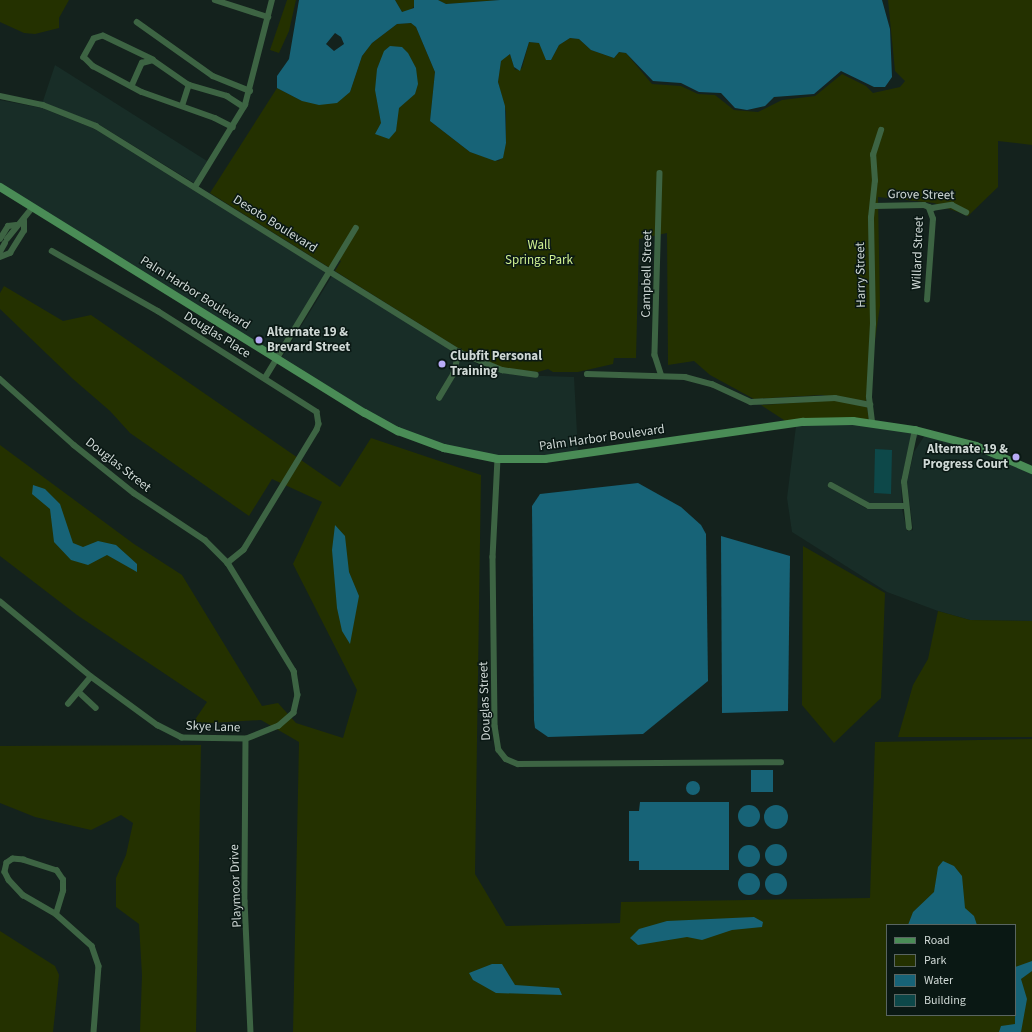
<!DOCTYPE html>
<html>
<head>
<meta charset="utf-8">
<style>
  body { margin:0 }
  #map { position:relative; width:1032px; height:1032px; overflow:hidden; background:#14221d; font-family:"Source Sans 3",sans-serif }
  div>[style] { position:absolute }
  .built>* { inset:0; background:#182d27 }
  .green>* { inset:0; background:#243100 }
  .water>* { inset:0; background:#176377 }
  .round { border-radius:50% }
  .building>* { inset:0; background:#0d4849 }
  .street>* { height:5.5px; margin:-2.75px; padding:0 2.75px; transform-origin:2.75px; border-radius:2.75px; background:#3d6443 }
  .secondary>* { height:8px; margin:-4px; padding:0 4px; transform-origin:4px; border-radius:4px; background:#4a8c56 }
  .dots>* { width:11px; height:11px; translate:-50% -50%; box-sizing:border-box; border:2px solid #0a1814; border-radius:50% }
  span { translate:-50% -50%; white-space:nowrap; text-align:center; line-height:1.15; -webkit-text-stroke:3px #0a1814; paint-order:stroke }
  .street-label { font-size:13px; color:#cfd8d5 }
  .park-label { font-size:13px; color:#cff091 }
  .poi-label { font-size:13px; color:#cfd8d5; font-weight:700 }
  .left { translate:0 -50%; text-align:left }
  .right { translate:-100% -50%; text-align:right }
  .legend { position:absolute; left:886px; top:924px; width:130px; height:92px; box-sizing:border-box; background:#0a1814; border:1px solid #596561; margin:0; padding:5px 7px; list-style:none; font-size:12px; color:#cfd8d5 }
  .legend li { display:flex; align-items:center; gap:8px; height:20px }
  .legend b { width:20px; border:1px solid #596561 }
</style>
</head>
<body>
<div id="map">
  <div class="built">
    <div style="clip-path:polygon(55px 65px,207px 161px,194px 183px,98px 124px,39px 101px,43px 101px)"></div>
    <div style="clip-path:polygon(0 100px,42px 108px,95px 129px,327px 273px,276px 354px,0 184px)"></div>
    <div style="clip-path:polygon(332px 276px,456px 353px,450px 374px,435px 398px,440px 401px,455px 376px,461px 356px,488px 369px,514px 375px,574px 377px,578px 452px,544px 456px,498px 456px,461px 449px,417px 436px,384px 421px,282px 357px)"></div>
    <div style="clip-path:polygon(848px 423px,919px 434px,908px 451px,901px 481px,902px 503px,870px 504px,830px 481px,827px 486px,867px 509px,902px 509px,907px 531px,913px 530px,907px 482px,914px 452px,925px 435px,975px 449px,1032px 474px,1032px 621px,970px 620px,938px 611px,887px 592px,792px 532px,787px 498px,796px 426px)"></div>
  </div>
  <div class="green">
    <div style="clip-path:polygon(0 0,69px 0,59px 18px,59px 28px,35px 34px,24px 33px,0 22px)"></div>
    <div style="clip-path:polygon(287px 0,296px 0,289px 31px,279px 53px,270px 50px)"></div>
    <div style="clip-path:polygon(395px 0,414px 0,415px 5px,410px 11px,402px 12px)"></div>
    <div style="clip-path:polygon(438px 0,500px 0,446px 4px)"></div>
    <div style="clip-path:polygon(888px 0,1032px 0,1032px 145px,998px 141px,998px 187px,968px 216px,934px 203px,878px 197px,880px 306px,866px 401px,821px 395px,754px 399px,710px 375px,694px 361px,668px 365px,667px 233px,639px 239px,636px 358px,614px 358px,613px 364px,578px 372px,553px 372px,548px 369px,538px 372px,503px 368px,461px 350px,335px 271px,341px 261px,337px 258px,330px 268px,210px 193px,277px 88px,302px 101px,350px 92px,362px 56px,372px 43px,397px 24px,411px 23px,416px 27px,435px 72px,430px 121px,470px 152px,499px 161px,506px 143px,506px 112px,498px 82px,501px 60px,510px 54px,515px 70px,522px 68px,529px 42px,539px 43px,551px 60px,559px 45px,570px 38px,579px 39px,591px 50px,614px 58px,619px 52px,626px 53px,652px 84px,681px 86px,698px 94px,715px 95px,734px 110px,758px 112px,782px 100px,815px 96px,842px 74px,866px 86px,873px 93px,900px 87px,905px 81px,895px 71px)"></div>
    <div style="clip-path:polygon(evenodd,4px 286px,63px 321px,91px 315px,340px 487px,371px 438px,481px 475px,475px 874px,506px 926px,620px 923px,621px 902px,870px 898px,875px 742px,1032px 739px,1032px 1032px,293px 1032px,299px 742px,261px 720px,192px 724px,207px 702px,77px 615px,0 556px,0 445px,134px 544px,182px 575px,262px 706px,278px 703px,296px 723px,343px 738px,357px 690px,293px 564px,322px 502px,272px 479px,249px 516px,130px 433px,110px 411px,73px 379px,0 309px,0 293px,4px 286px,887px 925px,1015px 925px,1015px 1015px,887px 1015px,887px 925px)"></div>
    <div style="clip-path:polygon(835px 400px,867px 407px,869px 419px,787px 422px,761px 405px)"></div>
    <div style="clip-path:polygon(803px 546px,885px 593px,881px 698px,834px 743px,802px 705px)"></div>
    <div style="clip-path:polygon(938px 611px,970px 620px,1032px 621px,1032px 737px,898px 737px,913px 685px,928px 659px)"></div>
    <div style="clip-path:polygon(201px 745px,196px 1032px,140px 1032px,142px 975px,139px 924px,116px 907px,116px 878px,126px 855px,133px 823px,121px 815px,91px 830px,35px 817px,0 803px,0 746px)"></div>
    <div style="clip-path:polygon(0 931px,55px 966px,59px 975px,53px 1032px,0 1032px)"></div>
  </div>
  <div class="water">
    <div style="clip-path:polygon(evenodd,299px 0,395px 0,402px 12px,414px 8px,414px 0,438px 0,446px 4px,500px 0,882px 0,890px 29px,892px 77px,885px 87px,874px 87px,841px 71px,814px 94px,774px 97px,765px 106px,747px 110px,735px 108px,721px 93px,699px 92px,681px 83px,653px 81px,626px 53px,619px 52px,614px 58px,591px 50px,579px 39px,570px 38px,559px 45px,551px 60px,546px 60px,539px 43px,529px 42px,520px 71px,514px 67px,510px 54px,501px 61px,498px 82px,505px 106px,506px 143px,503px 158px,495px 161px,470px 152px,430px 121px,435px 72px,416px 27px,411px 23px,397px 24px,372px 43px,362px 56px,350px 92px,337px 103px,319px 105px,302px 101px,277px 88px,277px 76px,289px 59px,299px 0,335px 33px,341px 37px,344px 44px,334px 51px,326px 44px,335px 33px)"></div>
    <div style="clip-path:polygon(390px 46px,402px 47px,408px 53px,416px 68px,418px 84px,415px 94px,399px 108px,396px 131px,389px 139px,375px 134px,381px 123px,375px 90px,377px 69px,384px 51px)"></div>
    <div style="clip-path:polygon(638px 483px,681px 507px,701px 525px,706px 534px,708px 681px,643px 734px,548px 737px,535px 728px,534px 720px,532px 506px,540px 494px)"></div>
    <div style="clip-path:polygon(33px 485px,45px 489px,60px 504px,73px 543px,83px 547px,98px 541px,116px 545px,137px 564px,137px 572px,107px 555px,88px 565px,71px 560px,54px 542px,50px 509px,32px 494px)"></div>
    <div style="clip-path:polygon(335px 525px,345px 536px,349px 572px,359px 596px,350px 644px,342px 631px,337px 608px,332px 550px)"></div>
    <div style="clip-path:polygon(721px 536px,790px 556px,788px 711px,722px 713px)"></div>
    <div style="clip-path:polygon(751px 770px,773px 770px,773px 792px,751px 792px)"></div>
    <div class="round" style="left:686px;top:781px;width:14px;height:14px"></div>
    <div style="clip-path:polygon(640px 802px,729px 802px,729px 870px,639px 870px,639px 861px,629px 861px,629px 811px,639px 811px)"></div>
    <div class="round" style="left:738px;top:805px;width:22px;height:22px"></div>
    <div class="round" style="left:764px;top:805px;width:24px;height:24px"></div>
    <div class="round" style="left:765px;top:844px;width:22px;height:22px"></div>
    <div class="round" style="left:738px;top:845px;width:22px;height:22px"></div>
    <div style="clip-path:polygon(943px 861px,954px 866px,962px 876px,965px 908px,974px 916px,977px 925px,908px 925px,913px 912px,934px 892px,938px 867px)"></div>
    <div class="round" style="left:765px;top:873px;width:22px;height:22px"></div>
    <div class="round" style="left:738px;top:873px;width:22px;height:22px"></div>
    <div style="clip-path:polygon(754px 917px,763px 922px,762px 927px,732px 930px,702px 940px,687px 937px,638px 945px,630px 938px,639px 929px,667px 921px)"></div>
    <div style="clip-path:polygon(1032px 961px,1032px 971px,1021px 979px,1027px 999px,1021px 1032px,999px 1032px,1001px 1026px,1015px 1024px,1015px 967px)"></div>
    <div style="clip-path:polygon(492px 964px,502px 964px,515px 985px,559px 988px,562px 995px,496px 993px,473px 980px,469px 973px)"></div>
  </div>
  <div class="building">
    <div style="clip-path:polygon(875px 449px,892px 450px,891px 494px,874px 493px)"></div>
  </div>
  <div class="street">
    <div style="left:215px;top:0;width:56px;rotate:17.8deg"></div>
    <div style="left:137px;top:22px;width:93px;rotate:35.4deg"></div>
    <div style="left:213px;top:76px;width:40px;rotate:22deg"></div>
    <div style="left:153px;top:60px;width:55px;rotate:-154.4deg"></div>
    <div style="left:103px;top:36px;width:9px;rotate:162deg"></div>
    <div style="left:94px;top:39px;width:21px;rotate:119deg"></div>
    <div style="left:84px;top:57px;width:13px;rotate:45deg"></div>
    <div style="left:93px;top:66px;width:55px;rotate:28deg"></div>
    <div style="left:142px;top:92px;width:77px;rotate:19.6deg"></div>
    <div style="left:215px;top:118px;width:20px;rotate:27deg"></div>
    <div style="left:132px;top:85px;width:24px;rotate:-66deg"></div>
    <div style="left:142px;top:63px;width:11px;rotate:-15deg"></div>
    <div style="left:153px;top:60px;width:44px;rotate:34.8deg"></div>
    <div style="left:189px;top:85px;width:40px;rotate:16deg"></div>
    <div style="left:227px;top:96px;width:20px;rotate:33deg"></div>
    <div style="left:0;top:96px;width:44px;rotate:11.8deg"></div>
    <div style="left:43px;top:105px;width:57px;rotate:21.6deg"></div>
    <div style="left:96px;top:126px;width:428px;rotate:31.9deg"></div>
    <div style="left:459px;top:352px;width:47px;rotate:22.7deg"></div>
    <div style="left:502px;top:370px;width:34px;rotate:8deg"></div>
    <div style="left:182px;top:106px;width:22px;rotate:-72deg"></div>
    <div style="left:660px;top:173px;width:182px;rotate:91.6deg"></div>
    <div style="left:655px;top:355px;width:20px;rotate:72deg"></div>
    <div style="left:195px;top:187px;width:96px;rotate:-58.6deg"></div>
    <div style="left:245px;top:105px;width:108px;rotate:-75.6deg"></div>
    <div style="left:874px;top:206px;width:50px;rotate:-1.1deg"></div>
    <div style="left:924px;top:205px;width:9px;rotate:21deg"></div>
    <div style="left:932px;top:208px;width:20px;rotate:-9deg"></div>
    <div style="left:952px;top:205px;width:16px;rotate:27deg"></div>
    <div style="left:0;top:239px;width:15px;rotate:-58deg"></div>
    <div style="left:8px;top:226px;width:8px;rotate:-7deg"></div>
    <div style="left:7px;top:239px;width:41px;rotate:-50.9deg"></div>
    <div style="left:52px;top:251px;width:122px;rotate:29.5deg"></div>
    <div style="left:158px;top:311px;width:188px;rotate:32.4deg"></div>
    <div style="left:317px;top:412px;width:12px;rotate:81deg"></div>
    <div style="left:319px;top:424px;width:6px;rotate:108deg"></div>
    <div style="left:317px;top:430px;width:140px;rotate:121.3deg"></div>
    <div style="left:244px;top:550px;width:21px;rotate:141deg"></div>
    <div style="left:0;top:252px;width:10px;rotate:-61deg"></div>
    <div style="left:0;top:257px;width:11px;rotate:-22deg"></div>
    <div style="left:10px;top:253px;width:26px;rotate:-58deg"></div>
    <div style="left:24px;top:231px;width:10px;rotate:-90deg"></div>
    <div style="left:927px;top:300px;width:81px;rotate:-85.8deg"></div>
    <div style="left:933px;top:219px;width:12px;rotate:-110deg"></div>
    <div style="left:587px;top:374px;width:98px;rotate:1.8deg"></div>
    <div style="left:685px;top:377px;width:28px;rotate:15deg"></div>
    <div style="left:712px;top:384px;width:43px;rotate:24.8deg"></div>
    <div style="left:751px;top:402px;width:84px;rotate:-2.7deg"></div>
    <div style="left:835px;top:398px;width:36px;rotate:11deg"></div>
    <div style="left:265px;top:378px;width:175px;rotate:-58.8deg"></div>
    <div style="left:0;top:379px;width:99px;rotate:41.7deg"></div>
    <div style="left:74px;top:445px;width:77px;rotate:38.7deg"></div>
    <div style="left:134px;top:493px;width:85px;rotate:33.5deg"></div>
    <div style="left:205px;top:540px;width:33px;rotate:45deg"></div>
    <div style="left:228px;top:563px;width:127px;rotate:58.6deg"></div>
    <div style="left:294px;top:671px;width:24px;rotate:81deg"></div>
    <div style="left:298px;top:695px;width:18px;rotate:103deg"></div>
    <div style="left:294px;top:713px;width:20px;rotate:139deg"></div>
    <div style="left:279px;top:726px;width:35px;rotate:158deg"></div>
    <div style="left:246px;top:739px;width:64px;rotate:-179.1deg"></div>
    <div style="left:182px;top:738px;width:27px;rotate:-153deg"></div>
    <div style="left:158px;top:726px;width:83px;rotate:-143.8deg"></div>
    <div style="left:91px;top:677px;width:118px;rotate:-140.5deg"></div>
    <div style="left:439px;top:398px;width:27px;rotate:-59deg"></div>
    <div style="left:453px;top:375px;width:24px;rotate:-75deg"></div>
    <div style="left:872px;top:422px;width:25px;rotate:-97deg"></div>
    <div style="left:869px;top:397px;width:73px;rotate:-86.9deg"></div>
    <div style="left:873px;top:324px;width:106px;rotate:-91.1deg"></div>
    <div style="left:871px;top:218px;width:37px;rotate:-84deg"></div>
    <div style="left:875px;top:181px;width:26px;rotate:-94deg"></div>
    <div style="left:873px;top:155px;width:26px;rotate:-72deg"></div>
    <div style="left:498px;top:459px;width:98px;rotate:92.9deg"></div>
    <div style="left:493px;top:557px;width:169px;rotate:89.3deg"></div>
    <div style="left:495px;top:726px;width:24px;rotate:81deg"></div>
    <div style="left:499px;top:750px;width:11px;rotate:52deg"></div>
    <div style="left:506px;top:759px;width:13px;rotate:23deg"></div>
    <div style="left:518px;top:764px;width:263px;rotate:-0.4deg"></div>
    <div style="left:831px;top:485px;width:43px;rotate:28.9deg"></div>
    <div style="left:869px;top:506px;width:36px"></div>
    <div style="left:909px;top:528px;width:46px;rotate:-96.2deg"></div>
    <div style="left:904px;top:482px;width:53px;rotate:-78.1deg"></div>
    <div style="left:79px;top:692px;width:23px;rotate:43deg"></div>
    <div style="left:68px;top:704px;width:35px;rotate:-50deg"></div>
    <div style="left:246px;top:739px;width:162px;rotate:90.4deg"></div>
    <div style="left:245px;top:901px;width:131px;rotate:87.4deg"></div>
    <div style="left:56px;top:914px;width:24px;rotate:-73deg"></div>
    <div style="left:63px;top:891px;width:11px;rotate:-90deg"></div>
    <div style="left:63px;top:880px;width:11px;rotate:-124deg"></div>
    <div style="left:57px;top:871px;width:35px;rotate:-162deg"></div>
    <div style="left:24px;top:860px;width:11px;rotate:-175deg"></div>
    <div style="left:13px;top:859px;width:7px;rotate:146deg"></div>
    <div style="left:7px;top:863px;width:9px;rotate:103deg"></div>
    <div style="left:5px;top:872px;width:9px;rotate:63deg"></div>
    <div style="left:9px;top:880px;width:21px;rotate:47deg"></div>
    <div style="left:23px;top:895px;width:38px;rotate:30deg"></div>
    <div style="left:56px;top:914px;width:48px;rotate:41.6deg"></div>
    <div style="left:92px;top:946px;width:21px;rotate:71deg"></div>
    <div style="left:99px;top:966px;width:66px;rotate:94.3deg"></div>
  </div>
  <div class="secondary">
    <div style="left:0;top:187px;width:429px;rotate:31.8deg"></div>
    <div style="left:365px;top:413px;width:38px;rotate:29deg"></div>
    <div style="left:398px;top:431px;width:49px;rotate:20.3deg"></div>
    <div style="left:444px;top:448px;width:55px;rotate:11.5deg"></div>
    <div style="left:498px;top:459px;width:47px"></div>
    <div style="left:545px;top:459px;width:261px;rotate:-8.2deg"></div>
    <div style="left:803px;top:422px;width:50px;rotate:-1.1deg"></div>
    <div style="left:853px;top:421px;width:63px;rotate:8.3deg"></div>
    <div style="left:915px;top:430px;width:63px;rotate:14.7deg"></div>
    <div style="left:976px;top:446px;width:61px;rotate:23.2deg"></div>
  </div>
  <div class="dots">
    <div style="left:259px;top:340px;background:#b8abf7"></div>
    <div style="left:442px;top:364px;background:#b8abf7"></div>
    <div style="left:1016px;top:457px;background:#b8abf7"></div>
  </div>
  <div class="street-label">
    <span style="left:921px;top:195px;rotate:1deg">Grove Street</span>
    <span style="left:275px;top:224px;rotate:32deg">Desoto Boulevard</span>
    <span style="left:918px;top:253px;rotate:-88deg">Willard Street</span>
    <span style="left:647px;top:274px;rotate:-89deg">Campbell Street</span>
    <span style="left:861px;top:275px;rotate:-91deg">Harry Street</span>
    <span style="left:195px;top:293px;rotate:32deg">Palm Harbor Boulevard</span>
    <span style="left:217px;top:335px;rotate:32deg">Douglas Place</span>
    <span style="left:602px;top:438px;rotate:-8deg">Palm Harbor Boulevard</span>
    <span style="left:118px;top:465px;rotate:38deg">Douglas Street</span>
    <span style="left:485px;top:701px;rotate:-92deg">Douglas Street</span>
    <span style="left:213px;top:727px;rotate:2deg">Skye Lane</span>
    <span style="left:236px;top:886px;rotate:-92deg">Playmoor Drive</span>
  </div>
  <div class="park-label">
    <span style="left:539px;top:253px">Wall<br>Springs Park</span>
  </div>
  <div class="poi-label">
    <span class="left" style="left:267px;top:340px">Alternate 19 &amp;<br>Brevard Street</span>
    <span class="left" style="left:450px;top:364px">Clubfit Personal<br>Training</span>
    <span class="right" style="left:1008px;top:457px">Alternate 19 &amp;<br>Progress Court</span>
  </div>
  <ul class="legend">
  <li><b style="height:5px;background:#4a8c56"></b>Road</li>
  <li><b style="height:11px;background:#243100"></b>Park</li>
  <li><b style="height:11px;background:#176377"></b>Water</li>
  <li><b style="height:11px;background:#0d4849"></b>Building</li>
  </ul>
</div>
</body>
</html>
